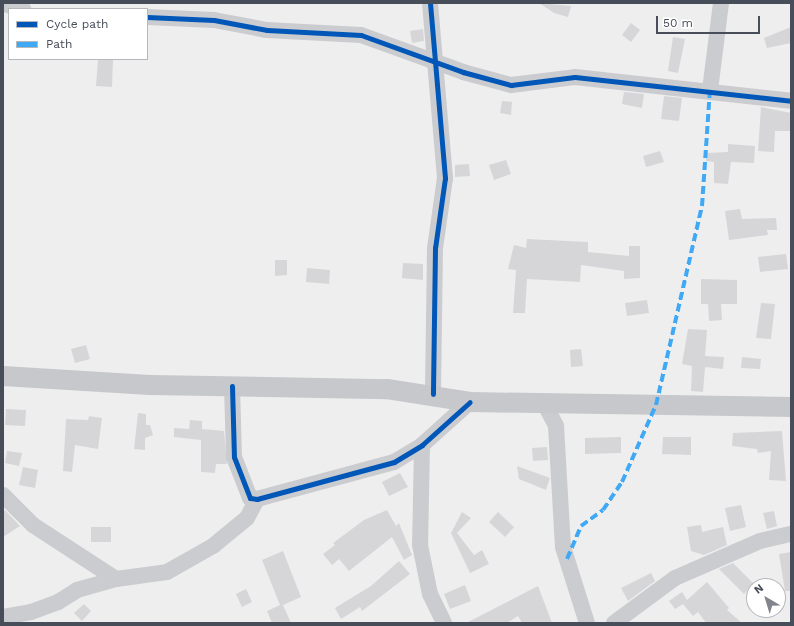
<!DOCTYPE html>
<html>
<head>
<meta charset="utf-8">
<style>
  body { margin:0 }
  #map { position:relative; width:794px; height:626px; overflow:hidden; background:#efeeee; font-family:"Work Sans",sans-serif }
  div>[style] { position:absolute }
  .building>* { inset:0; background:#d6d6d9 }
  .minor>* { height:16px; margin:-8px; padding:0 8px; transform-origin:8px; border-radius:8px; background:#cacccf }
  .major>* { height:20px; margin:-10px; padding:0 10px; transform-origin:10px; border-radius:10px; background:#c6c8cc }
  .quiet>* { height:4px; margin-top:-2px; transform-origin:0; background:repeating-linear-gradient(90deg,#3fa9f5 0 8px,transparent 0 12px) }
  .cycleway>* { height:5px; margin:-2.5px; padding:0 2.5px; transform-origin:2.5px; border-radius:2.5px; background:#0057b8 }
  span { translate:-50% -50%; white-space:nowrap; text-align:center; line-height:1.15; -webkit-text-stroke:3px #fff; paint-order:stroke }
  .frame { position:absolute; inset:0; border:4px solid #474d59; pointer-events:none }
  .legend { position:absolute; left:8px; top:8px; width:140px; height:52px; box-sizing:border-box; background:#fff; border:1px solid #b5b8bd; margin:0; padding:5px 7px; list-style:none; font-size:12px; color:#474d59 }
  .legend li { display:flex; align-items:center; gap:8px; height:20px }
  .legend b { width:20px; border:1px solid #b5b8bd }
  .north { position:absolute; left:746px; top:578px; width:40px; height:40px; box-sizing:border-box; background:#fff; border:1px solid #b5b8bd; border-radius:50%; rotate:322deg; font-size:11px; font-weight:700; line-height:16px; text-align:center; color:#474d59 }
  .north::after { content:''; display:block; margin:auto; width:14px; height:18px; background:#82858d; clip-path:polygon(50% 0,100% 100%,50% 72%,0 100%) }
  .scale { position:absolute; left:656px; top:16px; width:104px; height:18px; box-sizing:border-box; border:2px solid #474d59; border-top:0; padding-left:5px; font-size:12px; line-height:14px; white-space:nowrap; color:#474d59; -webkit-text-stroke:3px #fff; paint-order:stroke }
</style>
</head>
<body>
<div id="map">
  <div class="building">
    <div style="clip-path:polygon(539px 3px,571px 6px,568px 17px,554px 13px)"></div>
    <div style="clip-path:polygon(631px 23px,640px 30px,631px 42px,622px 35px)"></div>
    <div style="clip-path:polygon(791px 27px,791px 43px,767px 48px,764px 38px)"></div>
    <div style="clip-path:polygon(423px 29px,424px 41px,412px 43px,410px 31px)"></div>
    <div style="clip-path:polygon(673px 37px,685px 39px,678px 73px,668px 71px)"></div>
    <div style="clip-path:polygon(98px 59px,113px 59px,112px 87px,96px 86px)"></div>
    <div style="clip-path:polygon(624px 92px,644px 94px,642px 108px,622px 104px)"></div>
    <div style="clip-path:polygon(664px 96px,682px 98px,679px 121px,661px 119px)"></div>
    <div style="clip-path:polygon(502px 101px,512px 102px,511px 115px,500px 113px)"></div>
    <div style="clip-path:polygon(761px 107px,791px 113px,791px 131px,775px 131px,774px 152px,758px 151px)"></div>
    <div style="clip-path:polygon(728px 144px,755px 146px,754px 163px,731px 162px,728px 184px,714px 183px,714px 162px,706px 161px,706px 153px,728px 152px)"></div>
    <div style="clip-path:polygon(660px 151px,664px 162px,646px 167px,643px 156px)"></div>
    <div style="clip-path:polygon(506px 160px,511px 174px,494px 180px,489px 165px)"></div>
    <div style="clip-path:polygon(469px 164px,470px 176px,455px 177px,455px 165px)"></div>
    <div style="clip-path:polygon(740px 209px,742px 219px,776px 218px,777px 230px,767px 230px,768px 235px,729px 240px,725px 211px)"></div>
    <div style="clip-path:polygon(527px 239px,588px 242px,588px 252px,629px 256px,629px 246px,640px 246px,640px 278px,624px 279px,624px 271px,581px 265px,580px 282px,527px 279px,525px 313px,513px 313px,516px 270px,508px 269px,514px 245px,526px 248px)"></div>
    <div style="clip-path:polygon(786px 254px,788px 269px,760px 272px,758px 257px)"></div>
    <div style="clip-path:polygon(275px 260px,287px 260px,287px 275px,275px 276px)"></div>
    <div style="clip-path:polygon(403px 263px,423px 264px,423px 280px,402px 278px)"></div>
    <div style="clip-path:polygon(307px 268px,330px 270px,329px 284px,306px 282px)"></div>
    <div style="clip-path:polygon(701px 279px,737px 280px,737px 304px,721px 304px,722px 320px,709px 321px,708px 304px,701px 304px)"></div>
    <div style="clip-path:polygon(647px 300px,649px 313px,627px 316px,625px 303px)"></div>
    <div style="clip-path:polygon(761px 303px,775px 304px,771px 339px,756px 338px)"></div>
    <div style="clip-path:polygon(688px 329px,707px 330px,705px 356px,724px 357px,723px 369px,705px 367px,703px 392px,691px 391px,692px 366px,682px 364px)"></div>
    <div style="clip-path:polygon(86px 345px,90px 359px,75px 363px,71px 349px)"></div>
    <div style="clip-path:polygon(581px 349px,583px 366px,571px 367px,570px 350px)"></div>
    <div style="clip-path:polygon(742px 357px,761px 359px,760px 369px,741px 368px)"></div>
    <div style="clip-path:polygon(6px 409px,26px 410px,25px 426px,5px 425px)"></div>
    <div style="clip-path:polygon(138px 413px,146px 414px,146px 425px,150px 425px,153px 435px,145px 438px,145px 450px,134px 449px)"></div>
    <div style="clip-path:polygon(89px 416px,102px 418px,98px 449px,75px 445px,72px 472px,63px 471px,66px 419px,88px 420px)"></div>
    <div style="clip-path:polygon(190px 420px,202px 421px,202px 429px,224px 431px,227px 464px,216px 464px,215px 473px,201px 472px,201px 440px,174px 437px,174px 428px,189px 429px)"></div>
    <div style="clip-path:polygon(782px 431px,786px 481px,769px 480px,771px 451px,758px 453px,757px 449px,732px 446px,733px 433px)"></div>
    <div style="clip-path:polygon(621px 437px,621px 453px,585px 454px,585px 438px)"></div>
    <div style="clip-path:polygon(663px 437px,691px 437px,691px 455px,662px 454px)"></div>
    <div style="clip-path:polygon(547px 447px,548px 460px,533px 461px,532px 448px)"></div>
    <div style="clip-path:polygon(7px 451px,22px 453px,19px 466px,5px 463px)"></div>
    <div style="clip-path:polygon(517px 466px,550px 478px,546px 490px,519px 479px)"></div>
    <div style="clip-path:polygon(23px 467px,38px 470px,35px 488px,19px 485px)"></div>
    <div style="clip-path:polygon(400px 473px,408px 487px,389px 496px,382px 482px)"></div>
    <div style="clip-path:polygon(741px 505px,746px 527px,730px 531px,725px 508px)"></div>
    <div style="clip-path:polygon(5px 510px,20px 526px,3px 537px,3px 512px)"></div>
    <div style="clip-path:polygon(387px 510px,396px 526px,399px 523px,412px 555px,404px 560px,392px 537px,349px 571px,339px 559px,332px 565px,323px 554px,335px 545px,333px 543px,364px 520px)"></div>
    <div style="clip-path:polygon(774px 511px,777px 526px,767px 529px,763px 513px)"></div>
    <div style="clip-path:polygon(462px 512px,471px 518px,457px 533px,474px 555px,482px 550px,489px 564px,470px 573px,451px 533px)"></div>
    <div style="clip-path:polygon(498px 512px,514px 527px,505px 537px,489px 522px)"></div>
    <div style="clip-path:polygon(701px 525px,702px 532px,723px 527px,727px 545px,704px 555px,691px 551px,687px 527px)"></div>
    <div style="clip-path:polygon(91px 527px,111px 527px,111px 542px,91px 542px)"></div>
    <div style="clip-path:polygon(283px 551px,301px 597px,283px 605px,291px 623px,272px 623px,267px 611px,280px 605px,262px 560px)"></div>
    <div style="clip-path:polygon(791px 552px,791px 591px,785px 591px,779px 554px)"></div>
    <div style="clip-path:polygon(399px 561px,410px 574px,362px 611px,360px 607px,341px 619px,335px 608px,371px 586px)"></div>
    <div style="clip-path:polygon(733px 563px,754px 584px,744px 594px,719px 569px)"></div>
    <div style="clip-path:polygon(651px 573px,655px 581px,628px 601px,621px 588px)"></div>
    <div style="clip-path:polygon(707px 582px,729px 608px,727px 610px,742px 623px,706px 623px,698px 612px,693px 616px,683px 604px,675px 609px,669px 601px,682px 592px,687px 600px)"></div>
    <div style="clip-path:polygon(465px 585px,471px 601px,450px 609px,444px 594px)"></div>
    <div style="clip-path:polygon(538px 586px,552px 623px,522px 623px,518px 616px,507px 623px,466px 623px)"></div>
    <div style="clip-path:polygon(246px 589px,252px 602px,242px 607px,236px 594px)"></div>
    <div style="clip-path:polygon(84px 604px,91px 611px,82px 621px,74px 613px)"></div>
  </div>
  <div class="minor">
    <div style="left:430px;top:3px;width:176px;rotate:85.1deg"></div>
    <div style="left:445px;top:178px;width:71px;rotate:98.1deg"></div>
    <div style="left:435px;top:248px;width:146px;rotate:90.8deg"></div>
    <div style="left:3px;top:4px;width:21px;rotate:14deg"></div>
    <div style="left:147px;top:17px;width:67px;rotate:2.6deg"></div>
    <div style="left:214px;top:20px;width:54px;rotate:10.7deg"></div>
    <div style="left:267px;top:30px;width:94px;rotate:3deg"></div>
    <div style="left:361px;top:35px;width:109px;rotate:19.9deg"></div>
    <div style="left:463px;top:72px;width:50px;rotate:15.2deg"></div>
    <div style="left:511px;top:85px;width:64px;rotate:-7.1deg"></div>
    <div style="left:575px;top:77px;width:217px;rotate:6.3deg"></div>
    <div style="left:710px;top:90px;width:88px;rotate:-82.8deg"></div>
    <div style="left:232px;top:386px;width:71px;rotate:88.4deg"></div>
    <div style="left:234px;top:457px;width:44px;rotate:68.7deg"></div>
    <div style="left:250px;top:498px;width:7px;rotate:8deg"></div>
    <div style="left:257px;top:499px;width:142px;rotate:-15.1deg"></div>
    <div style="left:394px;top:462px;width:33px;rotate:-31deg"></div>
    <div style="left:422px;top:445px;width:64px;rotate:-41.9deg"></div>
    <div style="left:544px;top:403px;width:26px;rotate:62deg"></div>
    <div style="left:556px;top:426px;width:121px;rotate:86.7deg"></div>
    <div style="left:563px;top:547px;width:80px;rotate:72.5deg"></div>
    <div style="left:422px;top:445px;width:100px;rotate:91.1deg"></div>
    <div style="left:420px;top:545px;width:50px;rotate:78.5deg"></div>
    <div style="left:430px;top:594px;width:32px;rotate:64deg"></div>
    <div style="left:3px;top:495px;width:42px;rotate:45deg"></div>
    <div style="left:33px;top:525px;width:99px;rotate:33deg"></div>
    <div style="left:116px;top:579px;width:51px;rotate:-7.8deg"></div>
    <div style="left:167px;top:572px;width:53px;rotate:-29.5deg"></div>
    <div style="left:213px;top:546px;width:44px;rotate:-39.5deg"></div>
    <div style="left:247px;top:518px;width:21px;rotate:-62deg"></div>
    <div style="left:3px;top:617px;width:28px;rotate:-10deg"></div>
    <div style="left:31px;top:612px;width:29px;rotate:-20deg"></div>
    <div style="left:58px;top:602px;width:22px;rotate:-32deg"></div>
    <div style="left:77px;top:590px;width:41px;rotate:-15.8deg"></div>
    <div style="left:614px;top:623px;width:76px;rotate:-36.4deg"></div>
    <div style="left:675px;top:578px;width:93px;rotate:-23.5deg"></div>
    <div style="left:760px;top:541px;width:32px;rotate:-13deg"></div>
  </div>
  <div class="major">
    <div style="left:3px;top:376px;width:147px;rotate:3.5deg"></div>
    <div style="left:150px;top:385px;width:237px;rotate:1deg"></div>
    <div style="left:387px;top:389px;width:84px;rotate:8.9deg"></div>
    <div style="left:470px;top:402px;width:321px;rotate:0.9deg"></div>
  </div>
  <div class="quiet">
    <div style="left:567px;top:559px;width:36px;rotate:-67deg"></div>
    <div style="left:581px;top:526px;width:27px;rotate:-36deg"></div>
    <div style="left:603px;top:510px;width:34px;rotate:-56deg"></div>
    <div style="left:622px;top:482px;width:84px;rotate:-66.2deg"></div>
    <div style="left:656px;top:405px;width:204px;rotate:-77deg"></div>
    <div style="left:702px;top:206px;width:116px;rotate:-86.1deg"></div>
  </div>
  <div class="cycleway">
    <div style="left:430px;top:3px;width:176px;rotate:85.1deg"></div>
    <div style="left:445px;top:178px;width:71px;rotate:98.1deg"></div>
    <div style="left:435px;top:248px;width:146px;rotate:90.8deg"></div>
    <div style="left:147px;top:17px;width:67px;rotate:2.6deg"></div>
    <div style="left:214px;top:20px;width:54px;rotate:10.7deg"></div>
    <div style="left:267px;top:30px;width:94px;rotate:3deg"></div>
    <div style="left:361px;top:35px;width:109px;rotate:19.9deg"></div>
    <div style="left:463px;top:72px;width:50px;rotate:15.2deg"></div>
    <div style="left:511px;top:85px;width:64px;rotate:-7.1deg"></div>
    <div style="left:575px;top:77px;width:217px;rotate:6.3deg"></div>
    <div style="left:232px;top:386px;width:71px;rotate:88.4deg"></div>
    <div style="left:234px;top:457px;width:44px;rotate:68.7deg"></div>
    <div style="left:250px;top:498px;width:7px;rotate:8deg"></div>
    <div style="left:257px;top:499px;width:142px;rotate:-15.1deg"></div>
    <div style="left:394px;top:462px;width:33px;rotate:-31deg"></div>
    <div style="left:422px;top:445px;width:64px;rotate:-41.9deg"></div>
  </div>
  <div class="frame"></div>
  <ul class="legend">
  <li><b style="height:5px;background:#0057b8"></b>Cycle path</li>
  <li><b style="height:5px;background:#3fa9f5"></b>Path</li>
  </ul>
  <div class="north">N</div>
  <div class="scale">50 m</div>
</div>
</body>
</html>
